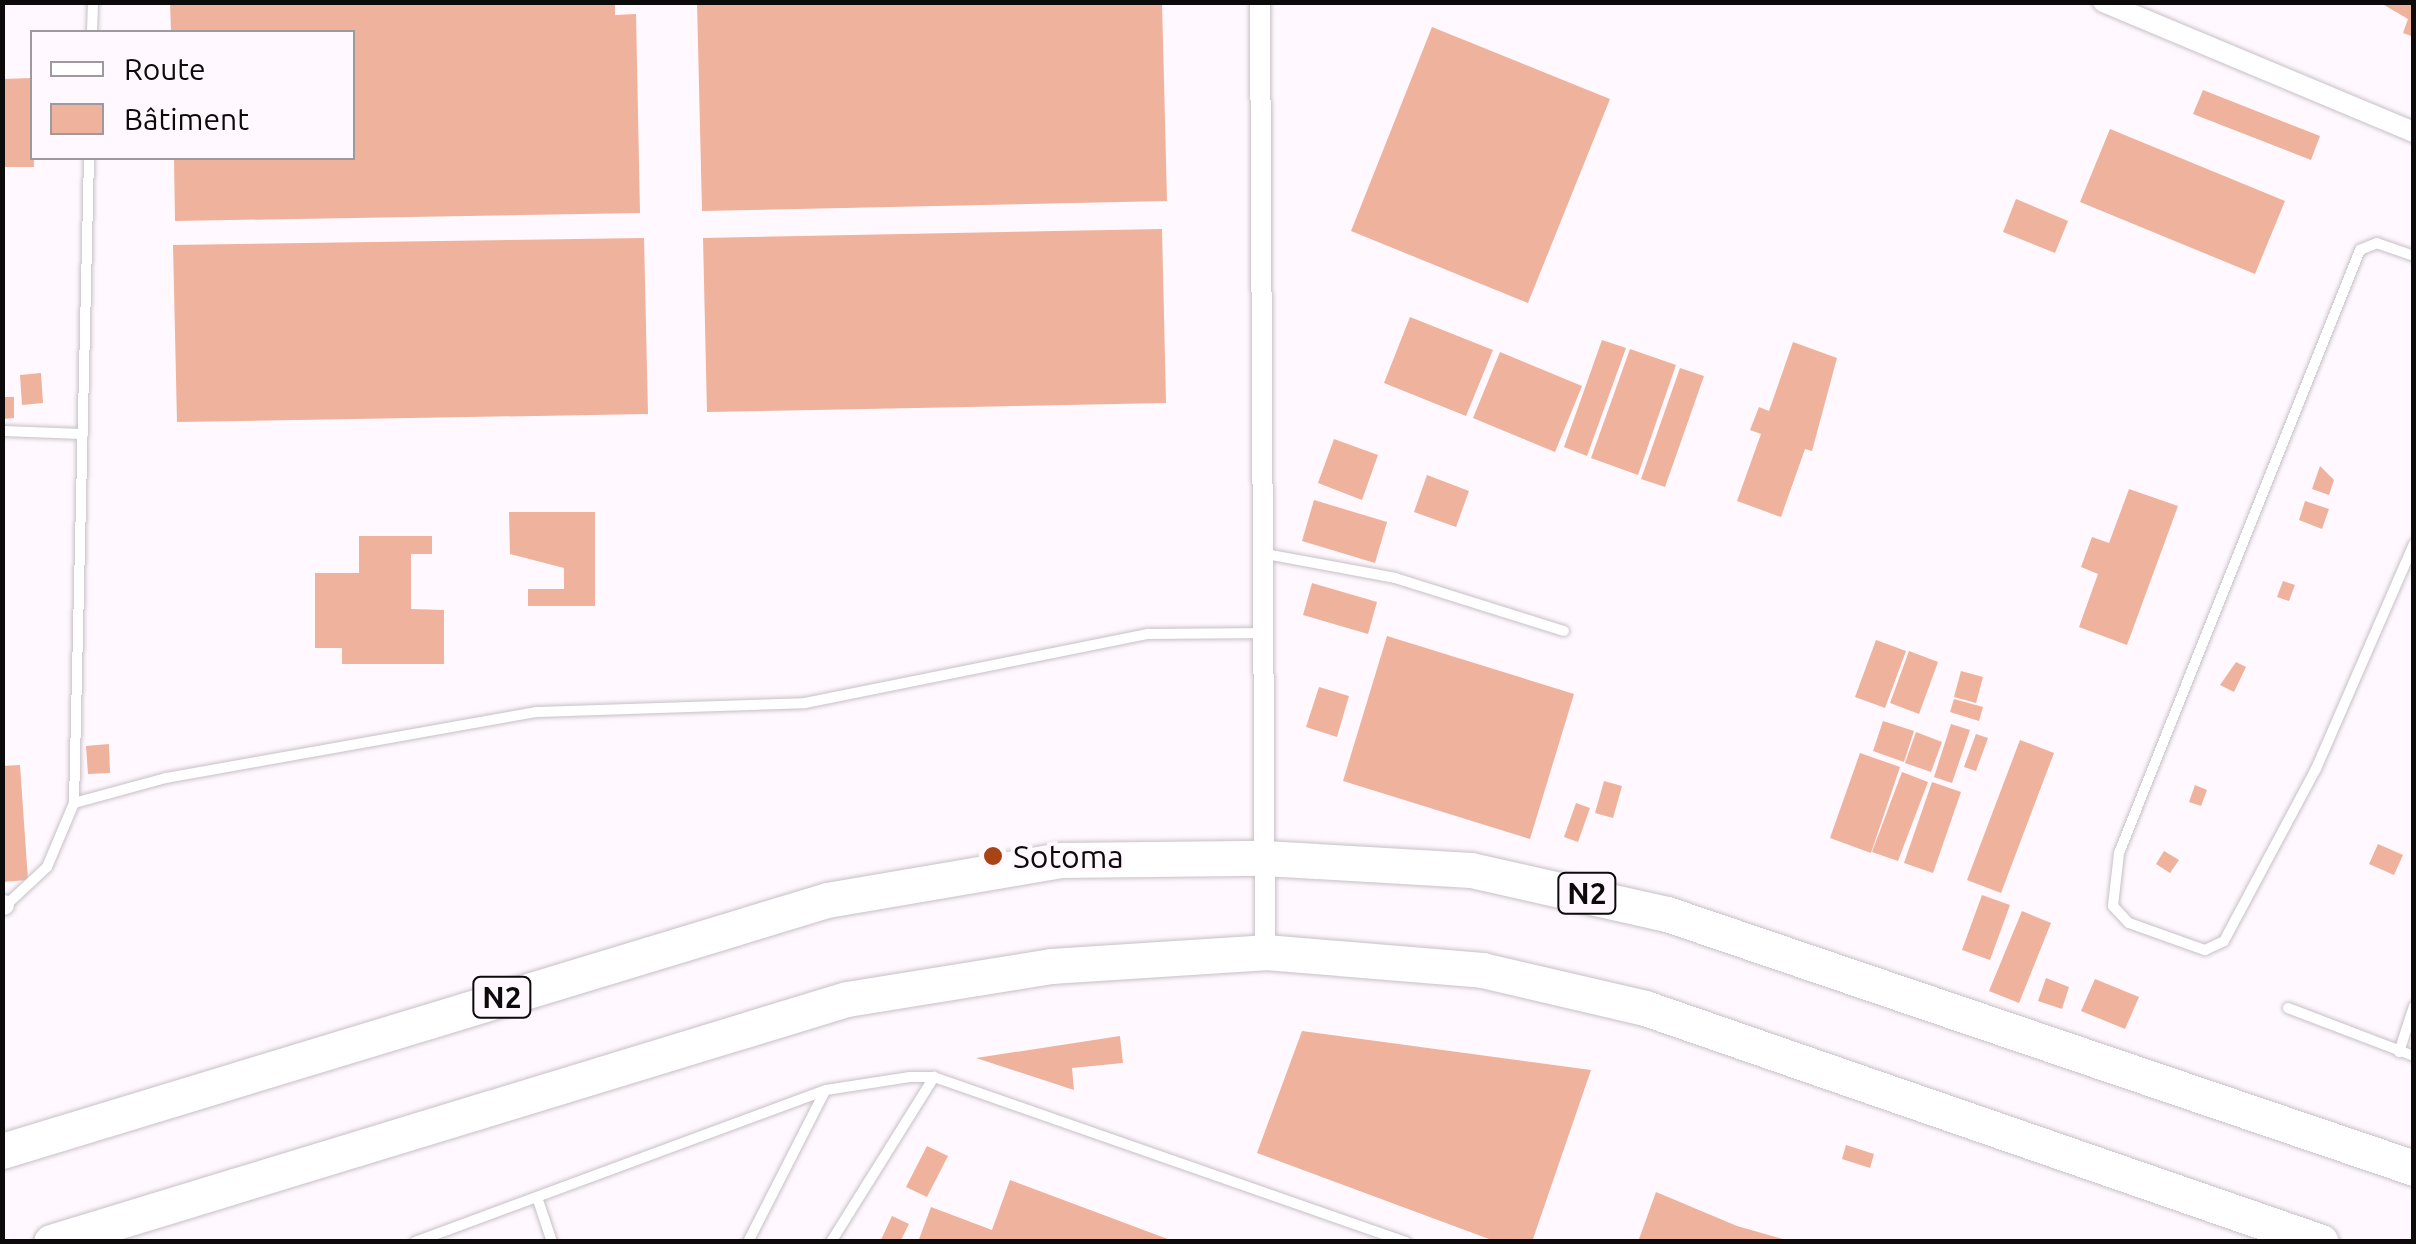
<!DOCTYPE html>
<html>
<head>
<meta charset="utf-8">
<style>
  body { margin:0 }
  #map { position:relative; width:2416px; height:1244px; overflow:hidden; background:#fff8fe; font-family:Ubuntu,sans-serif }
  div>[style] { position:absolute }
  .building>* { inset:0; background:#efb29c }
  .roads { filter:drop-shadow(0 0 2px #c7c0c6) drop-shadow(0 0 2px #c7c0c6) }
  .service>* { height:10px; margin:-5px; padding:0 5px; transform-origin:5px; border-radius:5px; background:#fff }
  .minor>* { height:20px; margin:-10px; padding:0 10px; transform-origin:10px; border-radius:10px; background:#fff }
  .trunk>* { height:35px; margin:-17.5px; padding:0 17.5px; transform-origin:17.5px; border-radius:17.5px; background:#fff }
  .dots>* { width:28px; height:28px; translate:-50% -50%; box-sizing:border-box; border:5px solid #fff8fe; border-radius:50% }
  span { translate:-50% -50%; white-space:nowrap; text-align:center; line-height:1.15; -webkit-text-stroke:8px #fff8fe; paint-order:stroke }
  .shield-label span { padding:2px 8px; background:#fff8fe; border:2px solid; border-radius:8px; -webkit-text-stroke-width:0 }
  .shield-label { font-size:30px; color:#0d0a0c; font-weight:700 }
  .poi-label { font-size:32px; color:#0d0a0c }
  .left { translate:0 -50%; text-align:left }
  .frame { position:absolute; inset:0; border:5px solid #0d0a0c; pointer-events:none }
  .legend { position:absolute; left:30px; top:30px; width:325px; height:130px; box-sizing:border-box; background:#fff8fe; border:2px solid #9e999d; margin:0; padding:12px 18px; list-style:none; font-size:30px; color:#0d0a0c }
  .legend li { display:flex; align-items:center; gap:20px; height:50px }
  .legend b { width:50px; border:2px solid #9e999d }
</style>
</head>
<body>
<div id="map">
  <div class="building">
    <div style="clip-path:polygon(170px 2px,615px 2px,615px 15px,636px 14px,640px 213px,175px 221px,174px 158px,352px 158px,352px 32px,171px 32px)"></div>
    <div style="clip-path:polygon(697px 2px,1162px 2px,1167px 201px,702px 211px)"></div>
    <div style="clip-path:polygon(2379px 2px,2414px 2px,2414px 37px,2403px 33px,2408px 19px)"></div>
    <div style="clip-path:polygon(1432px 27px,1610px 99px,1528px 303px,1351px 231px)"></div>
    <div style="clip-path:polygon(32px 78px,34px 167px,2px 167px,2px 79px)"></div>
    <div style="clip-path:polygon(2203px 90px,2320px 136px,2311px 160px,2193px 114px)"></div>
    <div style="clip-path:polygon(2110px 129px,2285px 201px,2255px 274px,2080px 202px)"></div>
    <div style="clip-path:polygon(2016px 199px,2068px 221px,2055px 253px,2003px 232px)"></div>
    <div style="clip-path:polygon(1162px 229px,1166px 403px,707px 412px,703px 238px)"></div>
    <div style="clip-path:polygon(644px 238px,648px 414px,177px 422px,173px 245px)"></div>
    <div style="clip-path:polygon(1410px 317px,1493px 350px,1466px 416px,1384px 383px)"></div>
    <div style="clip-path:polygon(1602px 340px,1626px 348px,1587px 456px,1564px 447px)"></div>
    <div style="clip-path:polygon(1793px 342px,1837px 358px,1812px 451px,1805px 449px,1781px 517px,1737px 501px,1761px 434px,1750px 430px,1759px 407px,1769px 411px)"></div>
    <div style="clip-path:polygon(1630px 349px,1676px 365px,1638px 475px,1591px 458px)"></div>
    <div style="clip-path:polygon(1500px 352px,1582px 386px,1555px 452px,1473px 418px)"></div>
    <div style="clip-path:polygon(1680px 368px,1704px 376px,1665px 487px,1641px 479px)"></div>
    <div style="clip-path:polygon(41px 373px,43px 403px,22px 405px,20px 375px)"></div>
    <div style="clip-path:polygon(2px 397px,14px 397px,14px 418px,2px 419px)"></div>
    <div style="clip-path:polygon(1334px 439px,1378px 455px,1362px 500px,1318px 483px)"></div>
    <div style="clip-path:polygon(2320px 466px,2334px 480px,2329px 495px,2312px 489px)"></div>
    <div style="clip-path:polygon(1427px 475px,1469px 491px,1456px 527px,1414px 512px)"></div>
    <div style="clip-path:polygon(2129px 489px,2178px 506px,2127px 645px,2079px 627px,2098px 574px,2081px 567px,2092px 537px,2109px 543px)"></div>
    <div style="clip-path:polygon(1314px 500px,1387px 522px,1375px 563px,1302px 541px)"></div>
    <div style="clip-path:polygon(2305px 501px,2329px 509px,2322px 529px,2299px 520px)"></div>
    <div style="clip-path:polygon(509px 512px,595px 512px,595px 606px,528px 606px,528px 589px,564px 589px,564px 568px,510px 554px)"></div>
    <div style="clip-path:polygon(359px 536px,432px 536px,432px 554px,411px 554px,411px 609px,444px 610px,444px 664px,342px 664px,342px 648px,315px 648px,315px 573px,359px 573px)"></div>
    <div style="clip-path:polygon(2283px 581px,2295px 585px,2289px 601px,2277px 597px)"></div>
    <div style="clip-path:polygon(1312px 583px,1377px 602px,1368px 634px,1303px 615px)"></div>
    <div style="clip-path:polygon(1387px 636px,1574px 694px,1530px 839px,1343px 781px)"></div>
    <div style="clip-path:polygon(1876px 640px,1906px 651px,1885px 708px,1855px 697px)"></div>
    <div style="clip-path:polygon(1909px 651px,1938px 662px,1919px 714px,1890px 703px)"></div>
    <div style="clip-path:polygon(2236px 662px,2246px 667px,2234px 692px,2220px 685px)"></div>
    <div style="clip-path:polygon(1961px 671px,1983px 677px,1976px 703px,1954px 697px)"></div>
    <div style="clip-path:polygon(1319px 687px,1349px 696px,1337px 737px,1306px 727px)"></div>
    <div style="clip-path:polygon(1954px 699px,1983px 707px,1979px 721px,1950px 712px)"></div>
    <div style="clip-path:polygon(1883px 721px,1914px 731px,1904px 762px,1873px 751px)"></div>
    <div style="clip-path:polygon(1951px 724px,1970px 730px,1952px 783px,1934px 777px)"></div>
    <div style="clip-path:polygon(1916px 732px,1942px 742px,1931px 772px,1905px 763px)"></div>
    <div style="clip-path:polygon(1976px 734px,1988px 738px,1976px 771px,1964px 767px)"></div>
    <div style="clip-path:polygon(2020px 740px,2054px 753px,2001px 893px,1967px 880px)"></div>
    <div style="clip-path:polygon(109px 744px,110px 773px,88px 774px,86px 746px)"></div>
    <div style="clip-path:polygon(1860px 753px,1900px 767px,1871px 853px,1830px 838px)"></div>
    <div style="clip-path:polygon(20px 765px,28px 880px,2px 882px,2px 766px)"></div>
    <div style="clip-path:polygon(1902px 772px,1928px 782px,1898px 861px,1872px 852px)"></div>
    <div style="clip-path:polygon(1604px 781px,1622px 786px,1613px 818px,1595px 813px)"></div>
    <div style="clip-path:polygon(1932px 782px,1961px 792px,1933px 873px,1904px 863px)"></div>
    <div style="clip-path:polygon(2195px 785px,2207px 790px,2201px 806px,2189px 802px)"></div>
    <div style="clip-path:polygon(1576px 803px,1590px 808px,1578px 842px,1564px 837px)"></div>
    <div style="clip-path:polygon(2378px 844px,2403px 855px,2394px 875px,2369px 864px)"></div>
    <div style="clip-path:polygon(2164px 851px,2179px 860px,2170px 873px,2156px 864px)"></div>
    <div style="clip-path:polygon(1982px 895px,2010px 905px,1990px 960px,1962px 950px)"></div>
    <div style="clip-path:polygon(2022px 911px,2051px 923px,2019px 1003px,1989px 991px)"></div>
    <div style="clip-path:polygon(2046px 978px,2069px 987px,2062px 1009px,2038px 1001px)"></div>
    <div style="clip-path:polygon(2095px 979px,2139px 997px,2125px 1029px,2081px 1011px)"></div>
    <div style="clip-path:polygon(1302px 1031px,1591px 1070px,1532px 1242px,1497px 1242px,1257px 1153px)"></div>
    <div style="clip-path:polygon(1120px 1036px,1123px 1063px,1072px 1068px,1074px 1090px,976px 1058px)"></div>
    <div style="clip-path:polygon(1846px 1145px,1874px 1154px,1870px 1168px,1842px 1159px)"></div>
    <div style="clip-path:polygon(927px 1146px,948px 1156px,927px 1197px,906px 1187px)"></div>
    <div style="clip-path:polygon(1010px 1180px,1173px 1241px,1173px 1242px,918px 1242px,931px 1207px,992px 1230px)"></div>
    <div style="clip-path:polygon(1656px 1192px,1737px 1226px,1793px 1242px,1638px 1242px)"></div>
    <div style="clip-path:polygon(892px 1216px,909px 1224px,900px 1242px,880px 1242px)"></div>
  </div>
  <div class="roads">
    <div class="service">
      <div style="left:92px;top:32px;width:30px;rotate:-88deg"></div>
      <div style="left:2414px;top:256px;width:39px;rotate:-161deg"></div>
      <div style="left:2377px;top:243px;width:18px;rotate:158deg"></div>
      <div style="left:2360px;top:250px;width:649px;rotate:111.79deg"></div>
      <div style="left:2119px;top:853px;width:53px;rotate:96.5deg"></div>
      <div style="left:2113px;top:906px;width:23px;rotate:47deg"></div>
      <div style="left:2129px;top:923px;width:81px;rotate:19.6deg"></div>
      <div style="left:2205px;top:950px;width:21px;rotate:-25deg"></div>
      <div style="left:2224px;top:941px;width:195px;rotate:-61.9deg"></div>
      <div style="left:2316px;top:769px;width:245px;rotate:-66.5deg"></div>
      <div style="left:2px;top:431px;width:81px;rotate:2.1deg"></div>
      <div style="left:1266px;top:554px;width:131px;rotate:10.5deg"></div>
      <div style="left:1395px;top:578px;width:177px;rotate:17.4deg"></div>
      <div style="left:74px;top:803px;width:95px;rotate:-15.2deg"></div>
      <div style="left:166px;top:778px;width:376px;rotate:-10.1deg"></div>
      <div style="left:536px;top:712px;width:269px;rotate:-1.9deg"></div>
      <div style="left:805px;top:703px;width:350px;rotate:-11.4deg"></div>
      <div style="left:1148px;top:634px;width:119px;rotate:-0.5deg"></div>
      <div style="left:3px;top:908px;width:60px;rotate:-43deg"></div>
      <div style="left:47px;top:867px;width:69px;rotate:-67.1deg"></div>
      <div style="left:74px;top:803px;width:645px;rotate:-88.67deg"></div>
      <div style="left:2288px;top:1008px;width:135px;rotate:20.9deg"></div>
      <div style="left:2399px;top:1052px;width:48px;rotate:-71.9deg"></div>
      <div style="left:539px;top:1203px;width:41px;rotate:71.6deg"></div>
      <div style="left:415px;top:1242px;width:438px;rotate:-20.3deg"></div>
      <div style="left:826px;top:1090px;width:85px;rotate:-8.8deg"></div>
      <div style="left:910px;top:1077px;width:24px"></div>
      <div style="left:934px;top:1077px;width:500px;rotate:19.27deg"></div>
      <div style="left:748px;top:1242px;width:169px;rotate:-63deg"></div>
      <div style="left:831px;top:1242px;width:195px;rotate:-58deg"></div>
    </div>
    <div class="minor">
      <div style="left:1260px;top:2px;width:950px;rotate:89.7deg"></div>
      <div style="left:2103px;top:2px;width:337px;rotate:22.7deg"></div>
      <div style="left:2px;top:905px;width:2px"></div>
    </div>
    <div class="trunk">
      <div style="left:2px;top:1151px;width:862px;rotate:-16.92deg"></div>
      <div style="left:827px;top:900px;width:236px;rotate:-9.7deg"></div>
      <div style="left:1060px;top:860px;width:204px;rotate:-0.6deg"></div>
      <div style="left:1264px;top:858px;width:207px;rotate:3.3deg"></div>
      <div style="left:1471px;top:870px;width:201px;rotate:12.7deg"></div>
      <div style="left:1667px;top:914px;width:789px;rotate:18.78deg"></div>
      <div style="left:51px;top:1242px;width:832px;rotate:-16.98deg"></div>
      <div style="left:847px;top:999px;width:207px;rotate:-9.2deg"></div>
      <div style="left:1051px;top:966px;width:214px;rotate:-3.7deg"></div>
      <div style="left:1265px;top:952px;width:218px;rotate:4.7deg"></div>
      <div style="left:1482px;top:970px;width:167px;rotate:13.1deg"></div>
      <div style="left:1645px;top:1008px;width:715px;rotate:19.09deg"></div>
    </div>
  </div>
  <div class="dots">
    <div style="left:993px;top:856px;background:#a84314"></div>
  </div>
  <div class="shield-label">
    <span style="left:1587px;top:893px">N2</span>
    <span style="left:502px;top:997px">N2</span>
  </div>
  <div class="poi-label">
    <span class="left" style="left:1013px;top:856px">Sotoma</span>
  </div>
  <div class="frame"></div>
  <ul class="legend">
  <li><b style="height:12px;background:#fff"></b>Route</li>
  <li><b style="height:28px;background:#efb29c"></b>Bâtiment</li>
  </ul>
</div>
</body>
</html>
